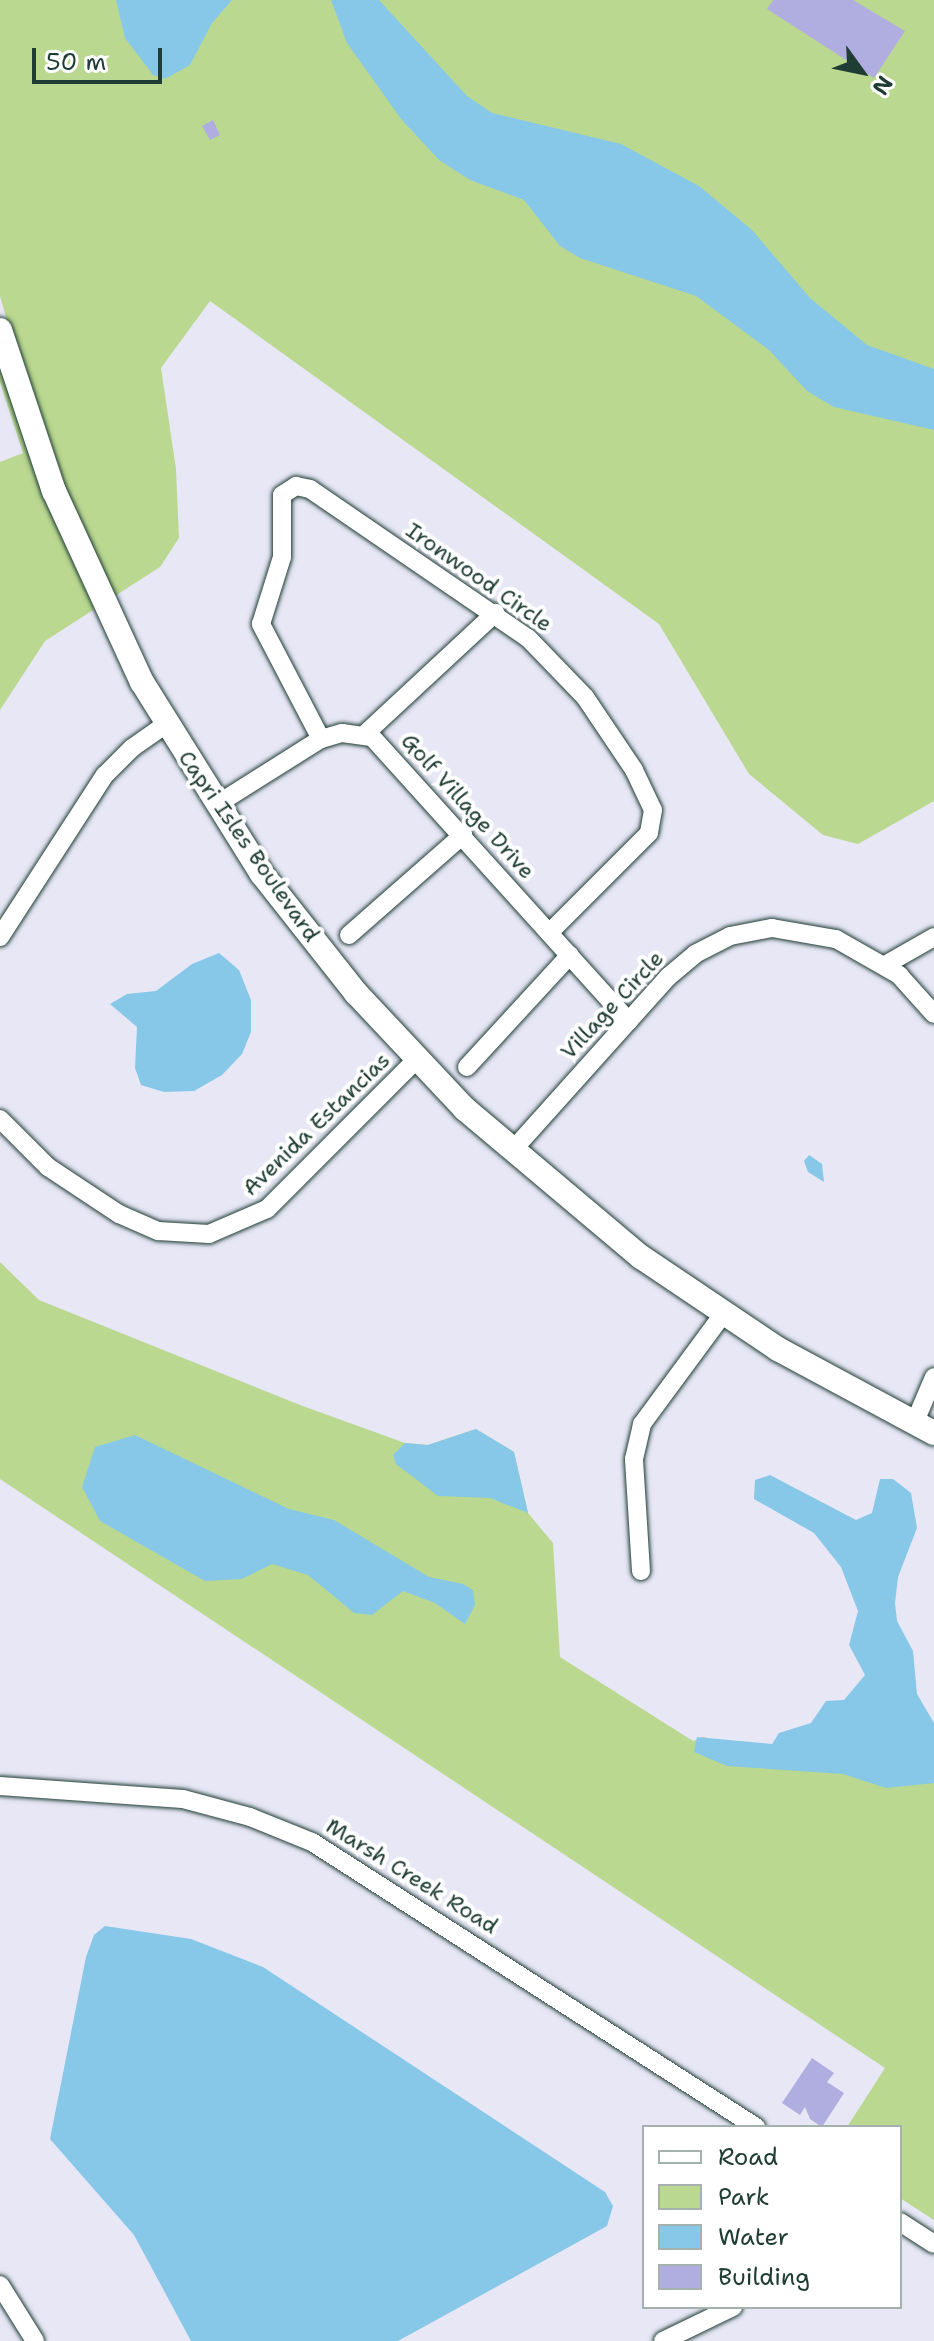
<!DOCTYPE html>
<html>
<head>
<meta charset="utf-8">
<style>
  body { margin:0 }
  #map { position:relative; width:934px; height:2341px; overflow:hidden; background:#e7e7f6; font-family:"Shantell Sans",sans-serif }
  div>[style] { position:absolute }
  .green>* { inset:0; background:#bad890 }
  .water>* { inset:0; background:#87c8e8 }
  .building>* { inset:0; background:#b0aee0 }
  .roads { filter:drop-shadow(0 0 2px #1f3d34) drop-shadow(0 0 2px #1f3d34) }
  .minor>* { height:18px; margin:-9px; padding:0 9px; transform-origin:9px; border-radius:9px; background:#fff }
  .tertiary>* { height:24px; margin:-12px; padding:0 12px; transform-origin:12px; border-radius:12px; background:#fff }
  span { translate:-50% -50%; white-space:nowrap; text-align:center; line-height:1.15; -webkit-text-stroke:8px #fff; paint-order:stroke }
  .street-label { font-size:22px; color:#1f3d34 }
  .legend { position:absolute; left:642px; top:2125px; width:260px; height:184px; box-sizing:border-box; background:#fff; border:2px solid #a5b1ae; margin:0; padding:10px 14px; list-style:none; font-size:24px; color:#1f3d34 }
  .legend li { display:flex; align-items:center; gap:16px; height:40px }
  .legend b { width:40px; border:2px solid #a5b1ae }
  .north { position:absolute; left:822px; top:32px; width:80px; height:80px; -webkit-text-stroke:6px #fff; paint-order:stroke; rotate:123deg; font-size:22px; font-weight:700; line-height:32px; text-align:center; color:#1f3d34 }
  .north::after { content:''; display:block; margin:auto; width:28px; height:36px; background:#1f3d34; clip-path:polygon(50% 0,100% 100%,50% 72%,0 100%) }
  .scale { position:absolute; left:32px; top:48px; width:130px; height:36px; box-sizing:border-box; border:4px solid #1f3d34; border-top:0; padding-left:10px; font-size:24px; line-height:28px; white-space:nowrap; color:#1f3d34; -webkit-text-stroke:6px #fff; paint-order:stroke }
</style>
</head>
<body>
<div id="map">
  <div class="green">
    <div style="clip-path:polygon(0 0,934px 0,934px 801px,858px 844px,823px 835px,749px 774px,659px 624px,210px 301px,161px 368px,176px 469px,179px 538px,160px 567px,45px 641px,0 710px,0 462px,23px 453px,0 382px,0 365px,34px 468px,28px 394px,0 296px)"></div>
    <div style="clip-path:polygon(0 1262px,39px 1300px,300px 1405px,405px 1443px,428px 1445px,476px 1429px,514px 1452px,528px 1513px,553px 1543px,560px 1657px,693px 1741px,703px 1737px,728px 1744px,772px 1744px,934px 1727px,934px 2220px,900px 2198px,900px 2127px,847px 2127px,885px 2068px,0 1479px)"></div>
  </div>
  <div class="water">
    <div style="clip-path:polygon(116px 0,232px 0,212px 23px,190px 65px,165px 79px,153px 75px,125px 38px)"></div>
    <div style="clip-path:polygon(331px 0,379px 0,467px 96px,492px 113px,621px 144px,699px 186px,752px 230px,810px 298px,867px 345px,934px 369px,934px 430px,834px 407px,807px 391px,769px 350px,696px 296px,580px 258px,560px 246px,524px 200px,470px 180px,439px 160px,401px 119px,347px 43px)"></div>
    <div style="clip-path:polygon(219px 953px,239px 970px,251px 1000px,251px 1032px,242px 1054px,222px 1075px,194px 1091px,164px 1092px,141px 1085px,135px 1068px,137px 1027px,110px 1004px,127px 994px,156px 991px,192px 964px)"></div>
    <div style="clip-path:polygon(809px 1155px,822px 1164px,824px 1182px,808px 1172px,804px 1161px)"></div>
    <div style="clip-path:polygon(476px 1429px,514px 1452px,528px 1513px,490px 1498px,438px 1496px,396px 1464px,393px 1455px,405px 1443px,428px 1445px)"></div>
    <div style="clip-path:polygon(135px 1435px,289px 1509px,334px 1520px,429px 1577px,463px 1584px,473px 1590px,475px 1605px,465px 1624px,435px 1603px,403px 1591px,372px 1615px,354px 1613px,308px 1575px,272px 1564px,242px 1579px,205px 1581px,100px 1521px,82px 1487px,95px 1447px)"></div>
    <div style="clip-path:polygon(770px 1475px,856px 1520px,872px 1513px,880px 1479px,893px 1479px,911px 1493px,917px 1528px,898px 1577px,895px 1603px,897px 1621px,913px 1651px,917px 1694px,934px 1723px,934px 1783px,886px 1788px,843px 1774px,727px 1766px,694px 1752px,697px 1737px,772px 1744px,779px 1733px,811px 1723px,826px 1701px,844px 1700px,865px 1675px,849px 1645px,858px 1611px,841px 1567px,814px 1533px,754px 1499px,755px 1480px)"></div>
    <div style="clip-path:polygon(105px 1926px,191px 1939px,263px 1967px,605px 2192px,613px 2206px,607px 2226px,398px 2341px,191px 2341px,134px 2235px,50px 2139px,86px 1957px,94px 1935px)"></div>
  </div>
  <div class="building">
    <div style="clip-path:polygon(773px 0,853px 0,905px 31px,874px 78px,767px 9px)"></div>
    <div style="clip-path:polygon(213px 120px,220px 135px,210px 140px,202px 126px)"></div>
    <div style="clip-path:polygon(812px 2058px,834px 2073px,827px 2082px,844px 2093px,822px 2127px,810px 2119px,805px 2107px,800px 2115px,782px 2103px)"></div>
  </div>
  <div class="roads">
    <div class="minor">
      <div style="left:365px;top:734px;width:178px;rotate:-42.9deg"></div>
      <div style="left:321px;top:739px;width:130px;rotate:-117.6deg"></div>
      <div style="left:261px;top:624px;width:70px;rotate:-72.6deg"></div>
      <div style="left:282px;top:557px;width:62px;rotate:-90deg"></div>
      <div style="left:282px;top:495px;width:17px;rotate:-33deg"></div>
      <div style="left:296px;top:486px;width:14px;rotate:12deg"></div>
      <div style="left:310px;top:489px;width:264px;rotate:34.4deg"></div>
      <div style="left:528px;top:638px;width:82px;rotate:46deg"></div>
      <div style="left:585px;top:697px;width:88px;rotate:56.1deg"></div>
      <div style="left:634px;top:770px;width:44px;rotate:64.6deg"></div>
      <div style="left:653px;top:810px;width:23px;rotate:100deg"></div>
      <div style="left:649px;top:833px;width:140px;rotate:135deg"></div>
      <div style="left:216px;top:805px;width:124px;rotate:-32.2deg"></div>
      <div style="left:321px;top:739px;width:22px;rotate:-16deg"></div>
      <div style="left:342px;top:733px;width:30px;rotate:8deg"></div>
      <div style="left:372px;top:737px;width:383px;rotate:47.9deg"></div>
      <div style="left:349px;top:935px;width:152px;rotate:-41.3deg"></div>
      <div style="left:0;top:937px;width:193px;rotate:-57.1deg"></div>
      <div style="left:105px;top:775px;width:38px;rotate:-45deg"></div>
      <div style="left:132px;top:748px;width:42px;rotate:-35.2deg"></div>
      <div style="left:885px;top:965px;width:56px;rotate:-29.7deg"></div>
      <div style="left:467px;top:1067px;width:152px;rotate:-47.4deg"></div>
      <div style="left:0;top:1119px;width:68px;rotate:45deg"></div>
      <div style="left:48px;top:1167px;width:85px;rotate:33.5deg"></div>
      <div style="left:119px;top:1214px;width:43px;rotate:23.6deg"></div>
      <div style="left:158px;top:1231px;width:51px;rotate:3.4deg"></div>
      <div style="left:209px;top:1234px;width:63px;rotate:-23.3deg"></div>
      <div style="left:267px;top:1209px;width:212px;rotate:-45deg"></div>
      <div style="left:512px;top:1151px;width:234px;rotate:-48.1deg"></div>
      <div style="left:668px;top:977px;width:35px;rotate:-40deg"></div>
      <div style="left:695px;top:954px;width:39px;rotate:-27deg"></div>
      <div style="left:730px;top:936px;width:43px;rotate:-10.8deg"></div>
      <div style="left:772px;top:928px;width:65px;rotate:9.8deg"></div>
      <div style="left:836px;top:939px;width:73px;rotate:29.7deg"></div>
      <div style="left:899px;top:975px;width:52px;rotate:48.1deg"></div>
      <div style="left:914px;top:1424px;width:51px;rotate:-66.9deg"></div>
      <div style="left:641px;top:1571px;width:112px;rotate:-93.6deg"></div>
      <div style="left:634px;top:1459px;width:36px;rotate:-77deg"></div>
      <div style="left:642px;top:1424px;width:137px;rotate:-53.6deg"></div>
      <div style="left:0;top:1786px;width:183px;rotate:4.1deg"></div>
      <div style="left:183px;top:1799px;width:69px;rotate:15deg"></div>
      <div style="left:250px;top:1817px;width:67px;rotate:22deg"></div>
      <div style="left:312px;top:1842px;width:528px;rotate:32.7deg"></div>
      <div style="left:900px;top:2222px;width:40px;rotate:32.9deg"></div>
      <div style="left:0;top:2285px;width:66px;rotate:58deg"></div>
      <div style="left:663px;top:2341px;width:78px;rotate:-25.9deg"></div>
    </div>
    <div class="tertiary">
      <div style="left:0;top:330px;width:170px;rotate:71.5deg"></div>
      <div style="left:54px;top:491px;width:210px;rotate:65.3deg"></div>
      <div style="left:142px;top:682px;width:226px;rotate:58deg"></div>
      <div style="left:262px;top:874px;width:152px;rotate:51.7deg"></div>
      <div style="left:356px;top:993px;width:159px;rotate:46.8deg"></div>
      <div style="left:465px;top:1109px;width:230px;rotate:40.1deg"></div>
      <div style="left:641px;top:1257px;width:165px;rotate:33.9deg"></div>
      <div style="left:778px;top:1349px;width:177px;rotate:28.3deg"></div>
    </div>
  </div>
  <div class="street-label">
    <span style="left:479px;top:577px;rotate:35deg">Ironwood Circle</span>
    <span style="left:468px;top:806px;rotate:48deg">Golf Village Drive</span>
    <span style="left:249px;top:846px;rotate:55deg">Capri Isles Boulevard</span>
    <span style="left:612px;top:1005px;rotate:-47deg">Village Circle</span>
    <span style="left:316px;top:1124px;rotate:-44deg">Avenida Estancias</span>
    <span style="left:412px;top:1876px;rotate:32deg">Marsh Creek Road</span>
  </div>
  <ul class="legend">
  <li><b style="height:10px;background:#fff"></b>Road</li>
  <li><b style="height:22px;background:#bad890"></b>Park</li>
  <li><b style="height:22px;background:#87c8e8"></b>Water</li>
  <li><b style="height:22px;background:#b0aee0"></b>Building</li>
  </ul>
  <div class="north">N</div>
  <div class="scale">50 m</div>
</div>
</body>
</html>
